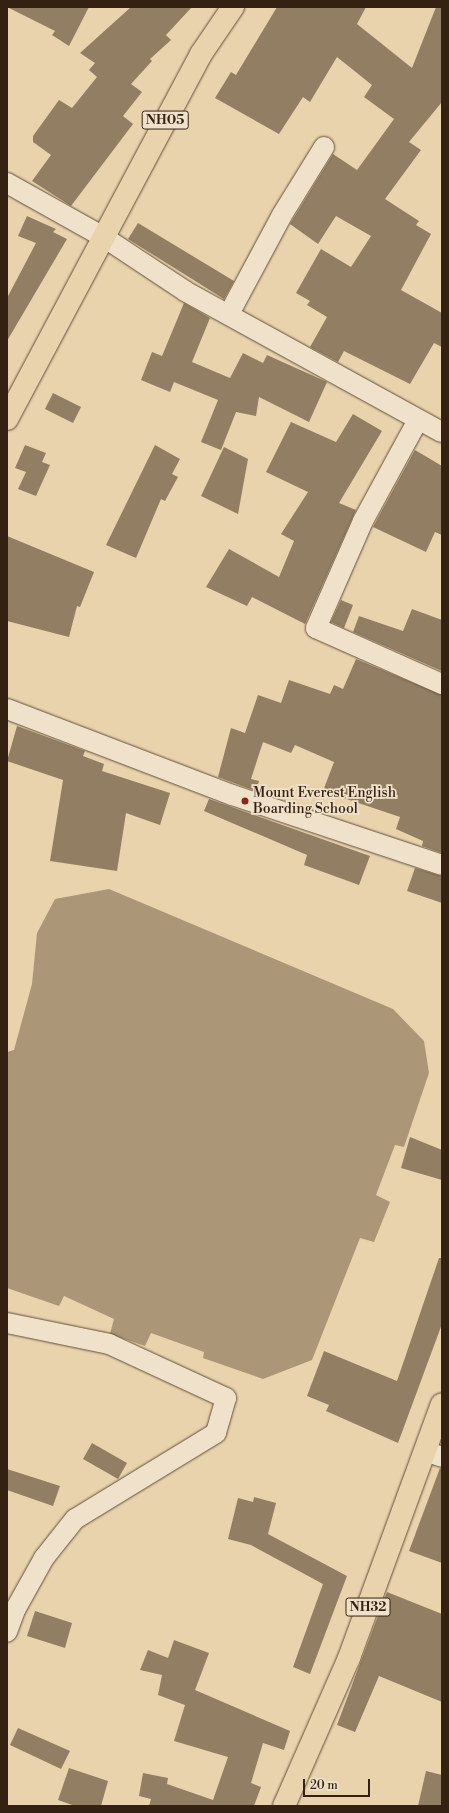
<!DOCTYPE html>
<html>
<head>
<meta charset="utf-8">
<style>
  body { margin:0 }
  #map { position:relative; width:449px; height:1813px; overflow:hidden; background:#e8d3ad; font-family:"Libre Bodoni",serif }
  div>[style] { position:absolute }
  .water>* { inset:0; background:#ab9678 }
  .building>* { inset:0; background:#927e62 }
  .roads { filter:drop-shadow(0 0 1px #614e38) drop-shadow(0 0 1px #614e38) }
  .street>* { height:20px; margin:-10px; padding:0 10px; transform-origin:10px; border-radius:10px; background:#f0e2ca }
  .primary>* { height:22px; margin:-11px; padding:0 11px; transform-origin:11px; border-radius:11px; background:#e8d3ad }
  .dots>* { width:11px; height:11px; translate:-50% -50%; box-sizing:border-box; border:2px solid #f0e2ca; border-radius:50% }
  span { translate:-50% -50%; white-space:nowrap; text-align:center; line-height:1.15; -webkit-text-stroke:3.5px #f0e2ca; paint-order:stroke }
  .shield-label span { padding:1px 3px; background:#f0e2ca; border:1px solid; border-radius:3px; -webkit-text-stroke-width:0 }
  .shield-label { font-size:13px; color:#342111; font-weight:700 }
  .poi-label { font-size:14px; color:#342111 }
  .left { translate:0 -50%; text-align:left }
  .frame { position:absolute; inset:0; border:8px solid #342111; pointer-events:none }
  .scale { position:absolute; left:303px; top:1779px; width:67px; height:18px; box-sizing:border-box; border:2px solid #342111; border-top:0; padding-left:5px; font-size:12px; line-height:14px; white-space:nowrap; color:#342111; -webkit-text-stroke:3px #f0e2ca; paint-order:stroke }
</style>
</head>
<body>
<div id="map">
  <div class="water">
    <div style="clip-path:polygon(109px 889px,393px 1009px,424px 1041px,429px 1073px,404px 1147px,395px 1145px,376px 1195px,390px 1202px,374px 1242px,360px 1238px,312px 1360px,263px 1379px,203px 1358px,204px 1352px,151px 1333px,145px 1346px,110px 1334px,114px 1319px,64px 1296px,59px 1306px,7px 1288px,7px 1052px,14px 1050px,32px 984px,37px 933px,55px 899px)"></div>
  </div>
  <div class="building">
    <div style="clip-path:polygon(7px 7px,89px 7px,69px 46px,52px 35px,55px 31px)"></div>
    <div style="clip-path:polygon(131px 7px,192px 7px,166px 35px,171px 40px,150px 59px,152px 61px,131px 84px,142px 92px,123px 116px,133px 124px,71px 206px,32px 181px,51px 155px,33px 142px,33px 136px,59px 100px,72px 108px,97px 77px,89px 70px,95px 63px,80px 53px)"></div>
    <div style="clip-path:polygon(277px 7px,366px 7px,357px 24px,412px 68px,436px 7px,442px 7px,442px 102px,409px 142px,421px 150px,385px 199px,419px 221px,416px 225px,431px 234px,401px 290px,442px 313px,442px 347px,434px 343px,410px 384px,344px 351px,338px 362px,310px 347px,327px 317px,307px 305px,310px 301px,296px 293px,321px 249px,351px 267px,371px 236px,336px 216px,318px 244px,290px 224px,333px 154px,357px 170px,394px 119px,364px 97px,372px 85px,337px 57px,310px 102px,303px 97px,279px 134px,215px 98px,231px 72px,236px 75px)"></div>
    <div style="clip-path:polygon(27px 216px,56px 229px,53px 232px,67px 239px,7px 341px,7px 298px,36px 243px,18px 236px)"></div>
    <div style="clip-path:polygon(138px 223px,234px 281px,224px 299px,128px 239px)"></div>
    <div style="clip-path:polygon(184px 303px,210px 318px,192px 362px,230px 378px,243px 353px,263px 363px,267px 355px,327px 382px,309px 422px,259px 397px,256px 416px,236px 412px,221px 450px,201px 442px,218px 400px,174px 382px,170px 392px,141px 380px,152px 352px,162px 356px)"></div>
    <div style="clip-path:polygon(53px 393px,81px 407px,73px 423px,45px 409px)"></div>
    <div style="clip-path:polygon(353px 414px,382px 431px,339px 503px,356px 510px,305px 624px,252px 597px,247px 606px,206px 587px,229px 549px,279px 577px,294px 541px,281px 534px,308px 492px,266px 472px,291px 422px,336px 442px)"></div>
    <div style="clip-path:polygon(25px 445px,46px 453px,42px 462px,50px 465px,36px 496px,18px 489px,26px 472px,15px 468px)"></div>
    <div style="clip-path:polygon(155px 445px,180px 459px,172px 474px,178px 477px,165px 501px,161px 499px,136px 558px,106px 545px)"></div>
    <div style="clip-path:polygon(224px 447px,248px 459px,238px 514px,201px 496px)"></div>
    <div style="clip-path:polygon(415px 450px,442px 466px,442px 535px,435px 532px,426px 552px,373px 527px)"></div>
    <div style="clip-path:polygon(7px 536px,94px 572px,80px 607px,77px 606px,69px 637px,7px 621px)"></div>
    <div style="clip-path:polygon(341px 600px,353px 605px,344px 628px,331px 622px)"></div>
    <div style="clip-path:polygon(412px 609px,442px 620px,442px 671px,353px 632px,359px 616px,403px 631px)"></div>
    <div style="clip-path:polygon(356px 659px,442px 695px,442px 853px,422px 846px,423px 841px,396px 829px,400px 817px,323px 791px,334px 762px,295px 745px,291px 753px,263px 742px,251px 779px,259px 781px,256px 791px,218px 777px,231px 728px,245px 733px,258px 695px,281px 703px,289px 680px,330px 694px,334px 685px,343px 689px)"></div>
    <div style="clip-path:polygon(17px 726px,85px 751px,83px 756px,104px 764px,102px 771px,170px 793px,160px 825px,126px 813px,117px 871px,50px 861px,63px 780px,7px 761px)"></div>
    <div style="clip-path:polygon(209px 799px,370px 856px,359px 885px,304px 865px,307px 855px,204px 811px)"></div>
    <div style="clip-path:polygon(415px 868px,442px 876px,442px 903px,407px 891px)"></div>
    <div style="clip-path:polygon(410px 1137px,442px 1150px,442px 1180px,401px 1168px)"></div>
    <div style="clip-path:polygon(439px 1258px,442px 1258px,442px 1324px,398px 1443px,326px 1411px,329px 1405px,307px 1396px,324px 1351px,397px 1381px)"></div>
    <div style="clip-path:polygon(92px 1443px,127px 1463px,118px 1479px,83px 1459px)"></div>
    <div style="clip-path:polygon(440px 1468px,442px 1469px,442px 1563px,409px 1551px)"></div>
    <div style="clip-path:polygon(7px 1469px,60px 1486px,53px 1506px,7px 1490px)"></div>
    <div style="clip-path:polygon(254px 1497px,276px 1503px,268px 1534px,347px 1576px,310px 1674px,293px 1667px,323px 1584px,251px 1545px,228px 1539px,238px 1498px,253px 1502px)"></div>
    <div style="clip-path:polygon(387px 1592px,442px 1614px,442px 1702px,379px 1676px,355px 1732px,337px 1725px)"></div>
    <div style="clip-path:polygon(35px 1611px,72px 1623px,65px 1648px,27px 1636px)"></div>
    <div style="clip-path:polygon(174px 1640px,209px 1653px,195px 1690px,290px 1731px,284px 1750px,263px 1743px,251px 1783px,261px 1787px,254px 1806px,149px 1806px,151px 1799px,139px 1796px,143px 1773px,168px 1778px,167px 1784px,213px 1800px,228px 1757px,174px 1741px,185px 1705px,158px 1695px,162px 1675px,140px 1670px,148px 1650px,168px 1658px)"></div>
    <div style="clip-path:polygon(18px 1728px,70px 1751px,61px 1769px,10px 1745px)"></div>
    <div style="clip-path:polygon(69px 1768px,108px 1781px,101px 1806px,75px 1806px,58px 1800px)"></div>
    <div style="clip-path:polygon(426px 1771px,442px 1775px,442px 1806px,418px 1806px)"></div>
  </div>
  <div class="roads">
    <div class="street">
      <div style="left:7px;top:183px;width:109px;rotate:29.2deg"></div>
      <div style="left:102px;top:236px;width:100px;rotate:33.5deg"></div>
      <div style="left:185px;top:291px;width:293px;rotate:28.8deg"></div>
      <div style="left:229px;top:314px;width:112px;rotate:-61.8deg"></div>
      <div style="left:282px;top:215px;width:80px;rotate:-58.3deg"></div>
      <div style="left:418px;top:420px;width:115px;rotate:118.6deg"></div>
      <div style="left:363px;top:521px;width:117px;rotate:113.7deg"></div>
      <div style="left:316px;top:628px;width:138px;rotate:24deg"></div>
      <div style="left:7px;top:709px;width:241px;rotate:20.9deg"></div>
      <div style="left:232px;top:795px;width:221px;rotate:18.4deg"></div>
      <div style="left:7px;top:1323px;width:104px;rotate:11.6deg"></div>
      <div style="left:109px;top:1344px;width:129px;rotate:24.8deg"></div>
      <div style="left:226px;top:1398px;width:36px;rotate:106deg"></div>
      <div style="left:216px;top:1433px;width:165px;rotate:148.6deg"></div>
      <div style="left:75px;top:1519px;width:50px;rotate:128.5deg"></div>
      <div style="left:44px;top:1558px;width:60px;rotate:119.1deg"></div>
      <div style="left:15px;top:1610px;width:23px;rotate:110deg"></div>
      <div style="left:425px;top:1451px;width:18px;rotate:19deg"></div>
    </div>
    <div class="primary">
      <div style="left:7px;top:419px;width:413px;rotate:-62deg"></div>
      <div style="left:201px;top:54px;width:57px;rotate:-55.8deg"></div>
      <div style="left:284px;top:1806px;width:162px;rotate:-66.3deg"></div>
      <div style="left:349px;top:1658px;width:270px;rotate:-69.9deg"></div>
    </div>
  </div>
  <div class="dots">
    <div style="left:245px;top:801px;background:#8f2418"></div>
  </div>
  <div class="shield-label">
    <span style="left:165px;top:120px">NH05</span>
    <span style="left:368px;top:1607px">NH32</span>
  </div>
  <div class="poi-label">
    <span class="left" style="left:253px;top:801px">Mount Everest English<br>Boarding School</span>
  </div>
  <div class="frame"></div>
  <div class="scale">20 m</div>
</div>
</body>
</html>
